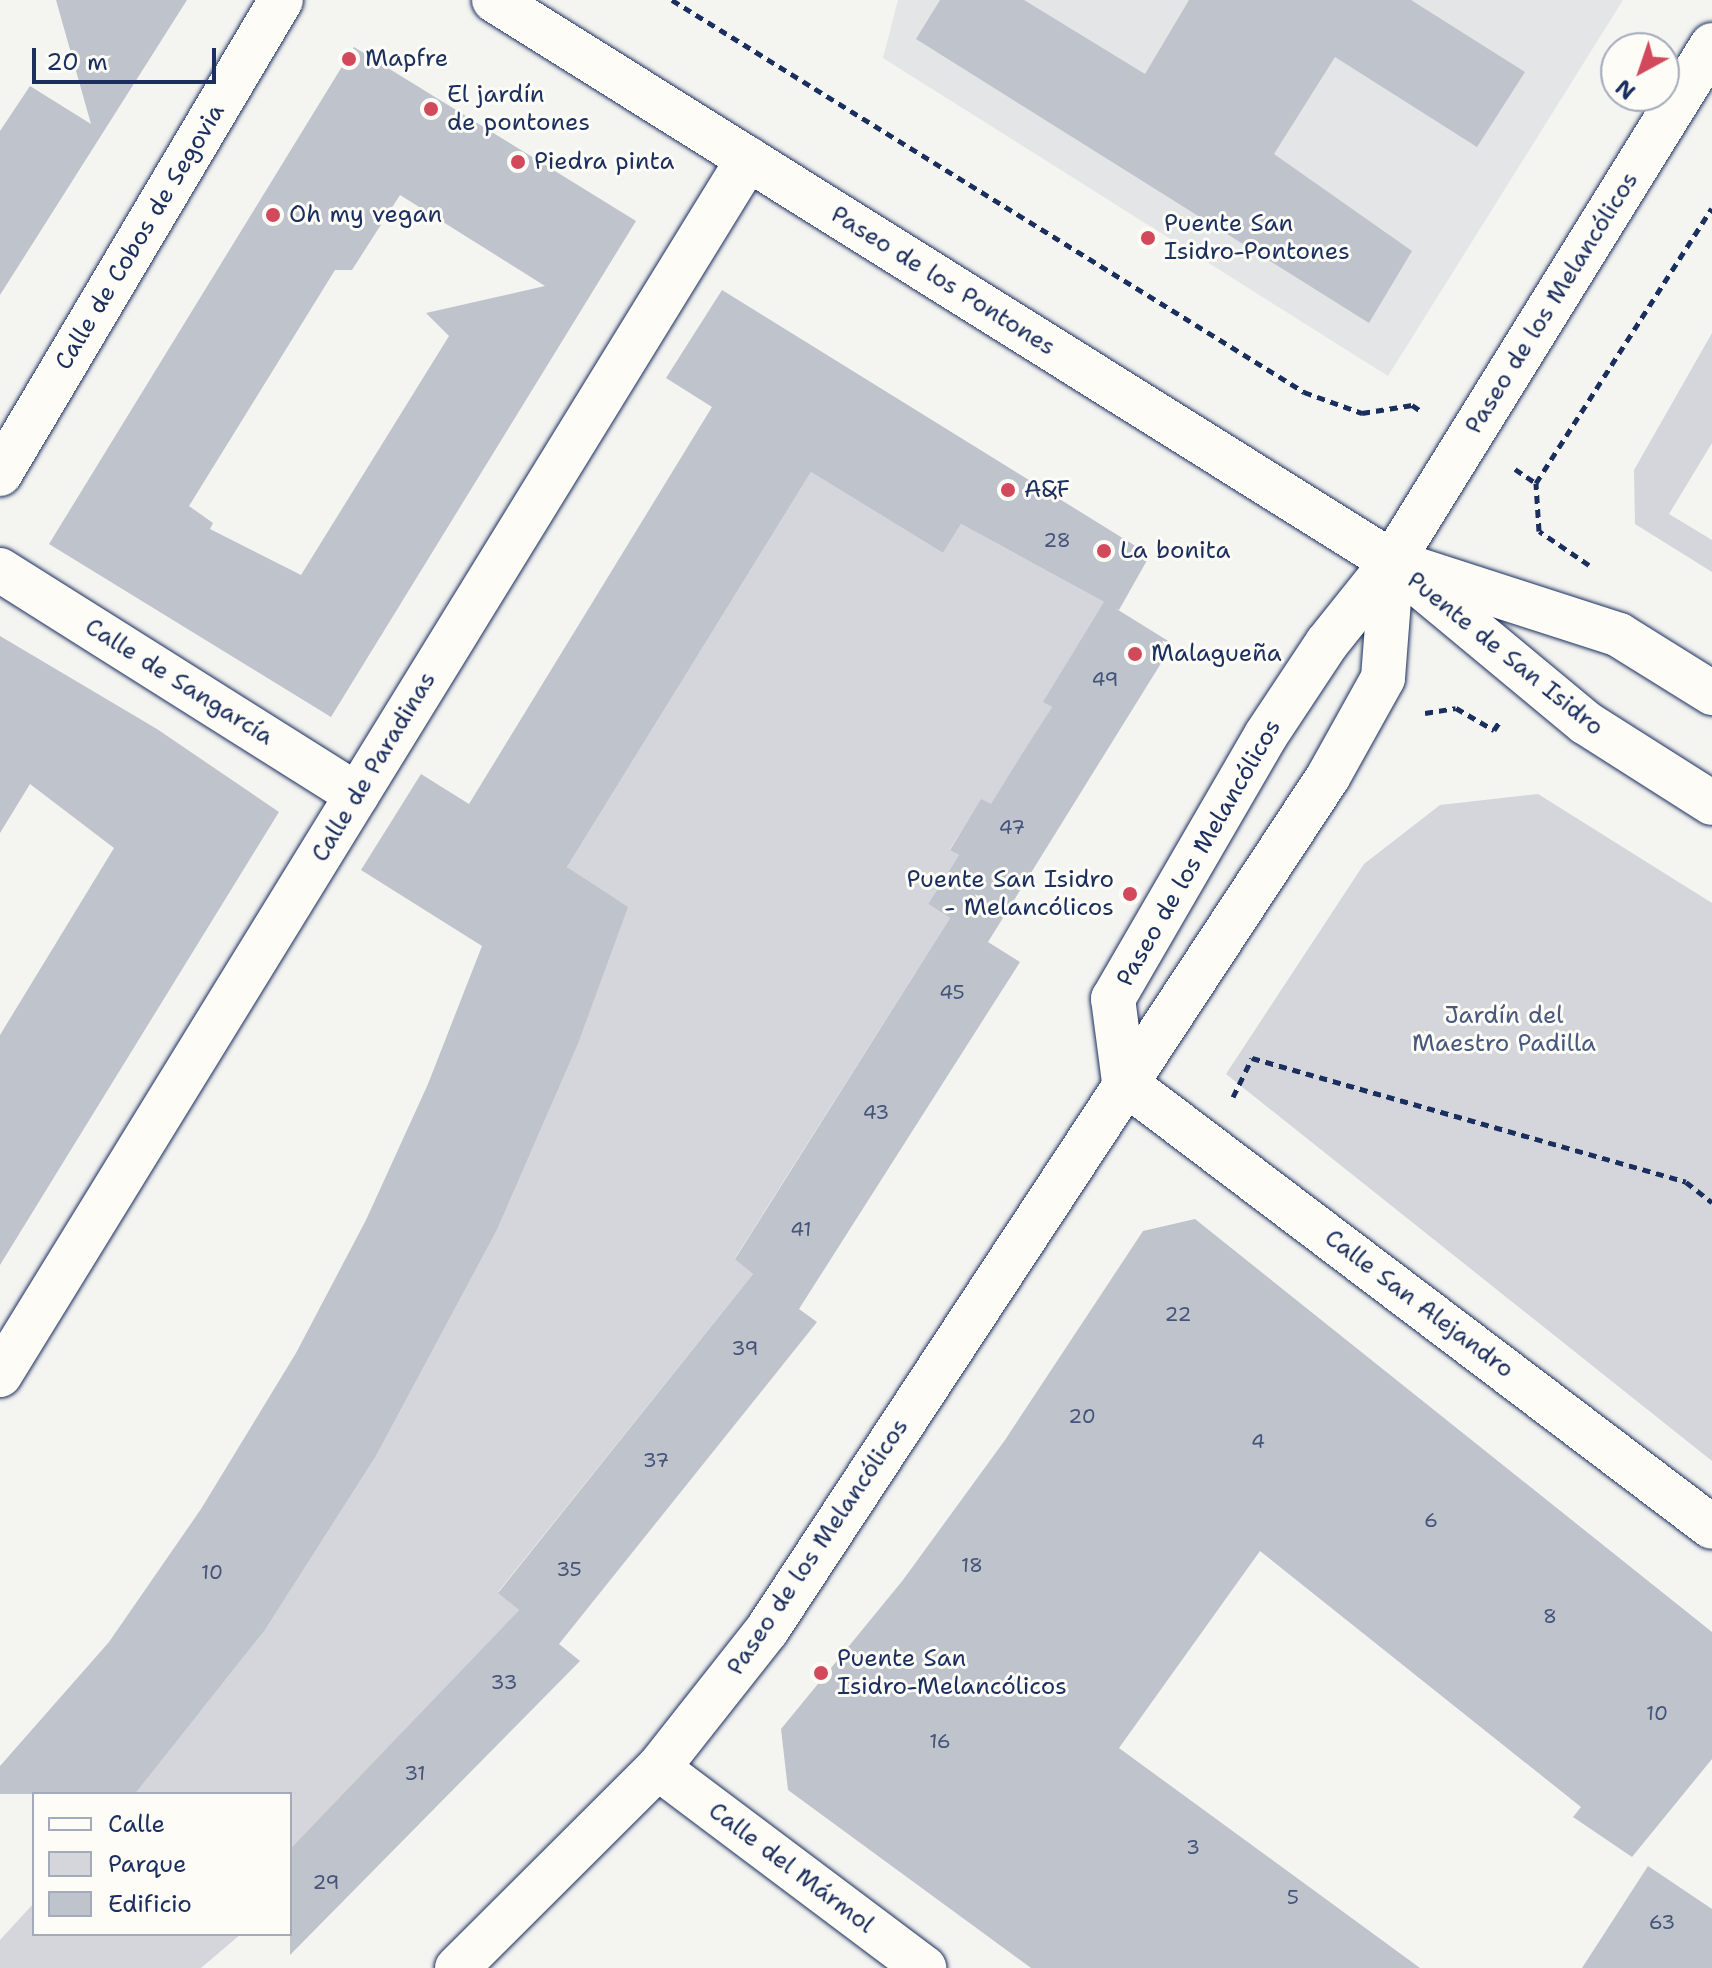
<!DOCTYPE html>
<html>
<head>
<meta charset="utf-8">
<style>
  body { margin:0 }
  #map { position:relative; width:1712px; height:1968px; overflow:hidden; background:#f4f4f1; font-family:"Shantell Sans",sans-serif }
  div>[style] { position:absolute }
  .built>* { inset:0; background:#e4e5e6 }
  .green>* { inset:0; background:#d4d6db }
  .building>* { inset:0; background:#bfc3cc }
  .path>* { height:5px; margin-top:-2.5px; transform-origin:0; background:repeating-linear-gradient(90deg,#1b2f5e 0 8px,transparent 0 14px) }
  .roads { filter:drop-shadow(0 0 2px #1b2f5e) drop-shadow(0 0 2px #1b2f5e) }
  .minor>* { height:44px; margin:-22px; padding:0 22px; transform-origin:22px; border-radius:22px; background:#fdfcf7 }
  .dots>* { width:22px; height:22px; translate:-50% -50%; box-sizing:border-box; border:4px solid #fdfcf7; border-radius:50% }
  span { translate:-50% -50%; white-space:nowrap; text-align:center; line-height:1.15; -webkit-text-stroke:6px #fdfcf7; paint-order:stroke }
  .number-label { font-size:20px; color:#44547a }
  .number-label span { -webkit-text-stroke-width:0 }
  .poi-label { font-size:24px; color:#1b2f5e }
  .left { translate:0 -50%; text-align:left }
  .right { translate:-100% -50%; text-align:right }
  .street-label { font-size:24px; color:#1b2f5e }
  .park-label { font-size:24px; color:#49597d }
  .legend { position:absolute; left:32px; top:1792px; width:260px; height:144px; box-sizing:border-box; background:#fdfcf7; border:2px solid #a3aaba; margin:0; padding:10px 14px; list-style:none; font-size:24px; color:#1b2f5e }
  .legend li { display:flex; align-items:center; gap:16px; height:40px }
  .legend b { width:40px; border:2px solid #a3aaba }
  .north { position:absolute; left:1600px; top:32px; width:80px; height:80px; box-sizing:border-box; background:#fdfcf7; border:2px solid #a3aaba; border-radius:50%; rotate:220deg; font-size:22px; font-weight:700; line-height:32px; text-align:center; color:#1b2f5e }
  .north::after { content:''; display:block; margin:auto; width:28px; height:36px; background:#d1495b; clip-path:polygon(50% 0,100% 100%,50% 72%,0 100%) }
  .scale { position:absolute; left:32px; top:48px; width:184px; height:36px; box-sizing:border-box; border:4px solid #1b2f5e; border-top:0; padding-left:10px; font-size:24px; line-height:28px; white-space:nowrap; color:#1b2f5e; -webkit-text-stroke:6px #fdfcf7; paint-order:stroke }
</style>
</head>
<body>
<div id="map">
  <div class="built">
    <div style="clip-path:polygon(898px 0,1623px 0,1388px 376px,883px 58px)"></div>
  </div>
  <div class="green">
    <div style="clip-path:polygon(1712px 333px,1712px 443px,1669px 514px,1712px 540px,1712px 572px,1635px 524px,1634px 470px)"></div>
    <div style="clip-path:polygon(811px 472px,943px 553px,961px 524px,1113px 607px,1044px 702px,1052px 707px,991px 805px,981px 800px,950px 849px,959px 855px,928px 904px,950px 918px,735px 1258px,753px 1274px,498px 1592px,519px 1610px,290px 1849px,290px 1794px,135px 1794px,265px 1630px,376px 1456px,497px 1230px,578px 1044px,627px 908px,567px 867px)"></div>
    <div style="clip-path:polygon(1538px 794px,1712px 903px,1712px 1461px,1226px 1074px,1364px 864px,1440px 805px)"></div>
    <div style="clip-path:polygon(34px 1903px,34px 1934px,241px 1934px,201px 1968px,0 1968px,0 1940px)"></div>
  </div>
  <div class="building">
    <div style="clip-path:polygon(56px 0,187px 0,0 295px,0 131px,30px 86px,91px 124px)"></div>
    <div style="clip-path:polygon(940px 0,1024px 0,1145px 74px,1189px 0,1411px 0,1525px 72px,1477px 147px,1335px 57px,1274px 154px,1412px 251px,1369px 323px,916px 39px)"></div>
    <div style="clip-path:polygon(evenodd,354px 47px,636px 221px,331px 717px,49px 544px,354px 47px,400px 195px,545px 286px,426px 313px,449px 336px,301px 575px,210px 529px,213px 523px,189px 506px,335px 270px,352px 270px,400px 195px)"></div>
    <div style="clip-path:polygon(722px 290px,1150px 555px,1119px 610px,1115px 608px,1173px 644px,988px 942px,1020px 962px,799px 1309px,817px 1322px,559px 1644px,580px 1661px,290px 1955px,290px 1849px,519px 1610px,498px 1593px,753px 1274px,735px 1259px,950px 918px,928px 904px,959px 855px,950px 850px,981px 799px,991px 804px,1022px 754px,1052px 707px,1043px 702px,1104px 602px,961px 524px,943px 553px,811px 472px,567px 867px,628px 907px,578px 1044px,497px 1230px,376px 1456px,265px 1630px,135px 1794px,0 1794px,0 1766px,109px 1642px,201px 1509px,296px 1353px,366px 1220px,428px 1084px,482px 946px,361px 870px,421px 774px,469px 804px,712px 407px,666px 378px)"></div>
    <div style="clip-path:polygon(0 636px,157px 729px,279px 812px,0 1265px,0 1035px,114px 848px,30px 784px,0 833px)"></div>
    <div style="clip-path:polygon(1195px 1219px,1712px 1632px,1712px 1759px,1632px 1857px,1573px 1817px,1581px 1807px,1260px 1551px,1119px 1748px,1420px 1968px,1031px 1968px,788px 1790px,781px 1729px,903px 1580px,1005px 1440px,1143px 1231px)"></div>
    <div style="clip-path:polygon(1648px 1866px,1712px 1909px,1712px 1968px,1582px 1968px)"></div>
  </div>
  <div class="path">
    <div style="left:672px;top:0;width:744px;rotate:31.81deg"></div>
    <div style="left:1304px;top:392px;width:62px;rotate:19.9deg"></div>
    <div style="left:1362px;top:413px;width:51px;rotate:-9.1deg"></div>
    <div style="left:1412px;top:405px;width:11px;rotate:34deg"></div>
    <div style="left:1515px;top:469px;width:25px;rotate:34deg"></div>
    <div style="left:1589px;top:565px;width:60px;rotate:-145.8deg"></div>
    <div style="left:1539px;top:531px;width:48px;rotate:-93.6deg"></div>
    <div style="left:1536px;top:483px;width:326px;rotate:-57.4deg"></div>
    <div style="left:1425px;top:713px;width:31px;rotate:-9deg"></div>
    <div style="left:1456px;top:708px;width:44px;rotate:30.1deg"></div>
    <div style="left:1494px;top:730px;width:11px;rotate:-56deg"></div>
    <div style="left:1233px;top:1097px;width:43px;rotate:-64deg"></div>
    <div style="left:1252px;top:1058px;width:451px;rotate:15.9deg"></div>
    <div style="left:1686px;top:1182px;width:33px;rotate:38deg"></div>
  </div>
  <div class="roads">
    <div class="minor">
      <div style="left:494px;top:0;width:1059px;rotate:32.04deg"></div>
      <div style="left:1392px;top:562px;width:252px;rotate:39.7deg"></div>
      <div style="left:1586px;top:723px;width:149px;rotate:32.4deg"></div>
      <div style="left:0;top:474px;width:551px;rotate:-59.34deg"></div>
      <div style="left:1409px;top:567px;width:221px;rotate:17.9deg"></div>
      <div style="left:1619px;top:635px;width:110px;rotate:31.9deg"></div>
      <div style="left:0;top:570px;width:422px;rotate:32.2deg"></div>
      <div style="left:1124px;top:1082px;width:84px;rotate:-97.5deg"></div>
      <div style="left:1113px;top:999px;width:305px;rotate:-59.9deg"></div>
      <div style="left:1266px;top:735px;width:110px;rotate:-56.5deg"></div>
      <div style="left:1327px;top:643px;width:104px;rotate:-51.3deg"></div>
      <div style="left:1392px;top:562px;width:608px;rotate:-58.24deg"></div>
      <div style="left:1124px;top:1082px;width:737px;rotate:37.12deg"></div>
      <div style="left:0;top:1375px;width:1428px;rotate:-58.4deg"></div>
      <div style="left:658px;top:1768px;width:333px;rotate:36.9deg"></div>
      <div style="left:457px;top:1968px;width:284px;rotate:-44.9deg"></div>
      <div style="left:658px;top:1768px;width:176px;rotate:-51.7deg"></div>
      <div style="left:767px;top:1630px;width:1021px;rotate:-56.67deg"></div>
      <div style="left:1328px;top:777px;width:113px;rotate:-60.9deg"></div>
      <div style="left:1383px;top:678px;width:116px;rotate:-85.6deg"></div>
    </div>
  </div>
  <div class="dots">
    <div style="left:349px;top:59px;background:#d1495b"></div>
    <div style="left:431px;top:109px;background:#d1495b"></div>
    <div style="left:518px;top:162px;background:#d1495b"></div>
    <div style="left:273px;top:215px;background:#d1495b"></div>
    <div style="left:1148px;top:238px;background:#d1495b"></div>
    <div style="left:1008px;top:490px;background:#d1495b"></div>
    <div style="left:1104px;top:551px;background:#d1495b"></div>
    <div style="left:1135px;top:654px;background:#d1495b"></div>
    <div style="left:1130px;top:894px;background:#d1495b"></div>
    <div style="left:821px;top:1673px;background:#d1495b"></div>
  </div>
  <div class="number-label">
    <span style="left:1057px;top:540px">28</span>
    <span style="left:1105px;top:679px">49</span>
    <span style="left:1012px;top:827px">47</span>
    <span style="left:952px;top:992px">45</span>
    <span style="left:876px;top:1112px">43</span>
    <span style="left:801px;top:1229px">41</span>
    <span style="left:1178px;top:1314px">22</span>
    <span style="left:745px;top:1348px">39</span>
    <span style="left:1082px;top:1416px">20</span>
    <span style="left:1258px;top:1441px">4</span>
    <span style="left:656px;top:1460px">37</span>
    <span style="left:1431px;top:1520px">6</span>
    <span style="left:972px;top:1565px">18</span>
    <span style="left:569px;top:1569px">35</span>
    <span style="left:212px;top:1572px">10</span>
    <span style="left:1550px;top:1616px">8</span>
    <span style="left:504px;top:1682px">33</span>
    <span style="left:1657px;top:1713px">10</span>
    <span style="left:940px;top:1741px">16</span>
    <span style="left:415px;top:1773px">31</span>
    <span style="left:1193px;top:1847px">3</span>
    <span style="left:326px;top:1882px">29</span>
    <span style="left:1293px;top:1897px">5</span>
    <span style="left:1662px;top:1922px">63</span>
  </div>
  <div class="poi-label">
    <span class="left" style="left:365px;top:59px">Mapfre</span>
    <span class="left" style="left:447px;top:109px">El jardín<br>de pontones</span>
    <span class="left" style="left:534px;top:162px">Piedra pinta</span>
    <span class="left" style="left:289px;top:215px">Oh my vegan</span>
    <span class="left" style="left:1164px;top:238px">Puente San<br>Isidro-Pontones</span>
    <span class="left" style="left:1024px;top:490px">A&amp;F</span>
    <span class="left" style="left:1120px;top:551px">La bonita</span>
    <span class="left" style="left:1151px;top:654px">Malagueña</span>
    <span class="right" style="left:1114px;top:894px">Puente San Isidro<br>- Melancólicos</span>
    <span class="left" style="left:837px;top:1673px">Puente San<br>Isidro-Melancólicos</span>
  </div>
  <div class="street-label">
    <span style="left:140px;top:237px;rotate:-59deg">Calle de Cobos de Segovia</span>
    <span style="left:943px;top:281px;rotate:32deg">Paseo de los Pontones</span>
    <span style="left:1552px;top:303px;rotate:-58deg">Paseo de los Melancólicos</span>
    <span style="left:1505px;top:654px;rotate:39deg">Puente de San Isidro</span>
    <span style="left:179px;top:682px;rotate:32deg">Calle de Sangarcía</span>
    <span style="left:374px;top:767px;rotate:-59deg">Calle de Paradinas</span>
    <span style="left:1199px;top:853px;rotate:-60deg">Paseo de los Melancólicos</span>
    <span style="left:1419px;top:1304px;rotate:37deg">Calle San Alejandro</span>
    <span style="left:818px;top:1547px;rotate:-56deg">Paseo de los Melancólicos</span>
    <span style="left:791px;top:1868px;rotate:37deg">Calle del Mármol</span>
  </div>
  <div class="park-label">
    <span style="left:1504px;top:1030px">Jardín del<br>Maestro Padilla</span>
  </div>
  <ul class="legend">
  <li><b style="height:10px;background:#fdfcf7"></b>Calle</li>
  <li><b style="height:22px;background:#d4d6db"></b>Parque</li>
  <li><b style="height:22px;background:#bfc3cc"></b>Edificio</li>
  </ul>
  <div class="north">N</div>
  <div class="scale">20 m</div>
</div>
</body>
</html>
